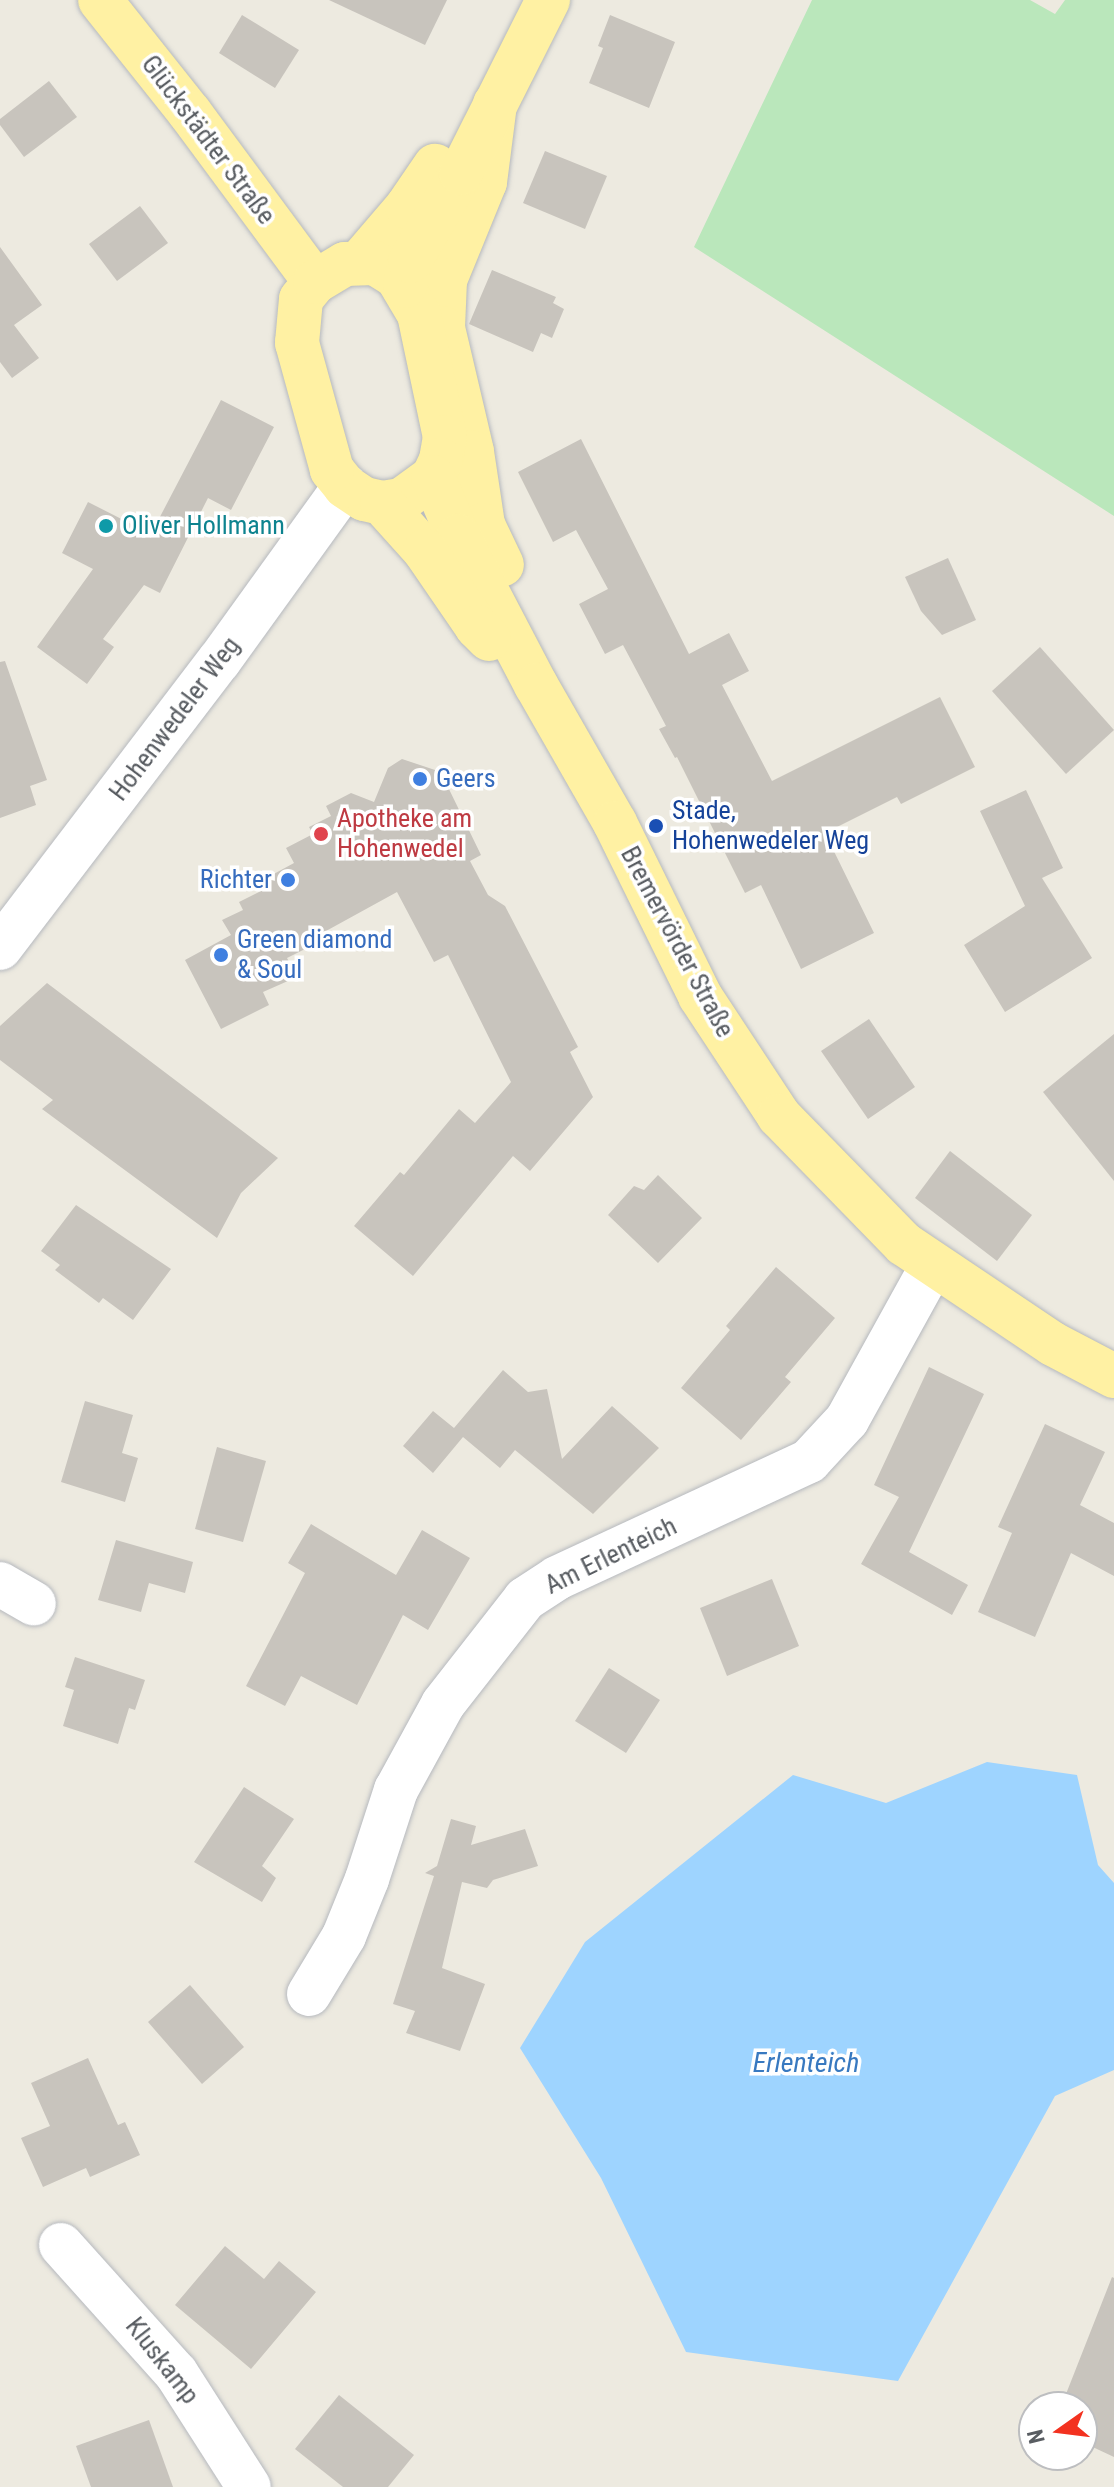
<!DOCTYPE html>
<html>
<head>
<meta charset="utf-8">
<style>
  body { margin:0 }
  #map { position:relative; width:1114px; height:2487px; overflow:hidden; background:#edeae0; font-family:"Roboto Condensed",sans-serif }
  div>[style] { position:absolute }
  .green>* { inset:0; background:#bae7bb }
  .water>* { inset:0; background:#9ed4ff }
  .building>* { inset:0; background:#c8c4bd }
  .roads { filter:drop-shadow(0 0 2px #b6b9be) drop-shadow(0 0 2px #b6b9be) }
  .minor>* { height:44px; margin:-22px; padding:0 22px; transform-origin:22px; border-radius:22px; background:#fff }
  .major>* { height:44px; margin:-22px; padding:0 22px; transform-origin:22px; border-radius:22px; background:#fff1a3 }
  .dots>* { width:22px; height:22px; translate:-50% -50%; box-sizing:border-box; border:4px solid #fff; border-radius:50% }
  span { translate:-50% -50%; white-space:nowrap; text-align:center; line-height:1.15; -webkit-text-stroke:7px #fff; paint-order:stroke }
  .street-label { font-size:26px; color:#595d62 }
  .culture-label { font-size:26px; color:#0d838f }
  .left { translate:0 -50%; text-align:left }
  .shop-label { font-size:26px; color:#366cbe }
  .right { translate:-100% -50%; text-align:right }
  .transit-label { font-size:26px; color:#164399 }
  .health-label { font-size:26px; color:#be3a42 }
  .water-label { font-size:28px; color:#3879c0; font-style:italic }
  .north { position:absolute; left:1018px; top:2391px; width:80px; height:80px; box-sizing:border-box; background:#fff; border:2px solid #bdbec0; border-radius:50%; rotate:256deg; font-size:22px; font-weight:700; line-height:32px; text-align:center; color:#595d62 }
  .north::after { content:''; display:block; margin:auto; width:28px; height:36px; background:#f33220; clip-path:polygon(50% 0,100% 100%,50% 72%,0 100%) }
</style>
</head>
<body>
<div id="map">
  <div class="green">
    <div style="clip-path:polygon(812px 0,1030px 0,1055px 14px,1065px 0,1114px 0,1114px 516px,694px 247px)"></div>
  </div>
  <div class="water">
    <div style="clip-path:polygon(987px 1762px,1077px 1775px,1098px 1865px,1114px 1883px,1114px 2070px,1055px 2096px,898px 2381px,686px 2352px,601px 2178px,520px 2048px,585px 1942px,793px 1775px,886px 1803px)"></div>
  </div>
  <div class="building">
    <div style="clip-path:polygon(329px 0,447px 0,425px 45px)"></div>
    <div style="clip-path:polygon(242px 15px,299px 50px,275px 88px,219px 53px)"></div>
    <div style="clip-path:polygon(610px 15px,675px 42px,649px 108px,589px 83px,603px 48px,598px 46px)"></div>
    <div style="clip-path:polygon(49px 81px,77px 117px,24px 157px,0 125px,0 119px)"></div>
    <div style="clip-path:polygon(545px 151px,607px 176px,585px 229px,523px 203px)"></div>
    <div style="clip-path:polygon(140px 206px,168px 243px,117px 281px,89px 244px)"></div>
    <div style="clip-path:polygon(0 247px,42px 305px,14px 325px,39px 358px,12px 378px,0 362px)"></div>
    <div style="clip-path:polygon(492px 270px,556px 297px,553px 303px,564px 309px,552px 338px,541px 333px,533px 352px,469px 324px)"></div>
    <div style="clip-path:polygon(221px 400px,274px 427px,231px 510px,208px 498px,160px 593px,144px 585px,103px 639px,114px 647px,87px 684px,37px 647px,93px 569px,62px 553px,88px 502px,151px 534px)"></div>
    <div style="clip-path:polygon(581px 439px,689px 654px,729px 633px,749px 671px,722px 685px,772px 781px,940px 697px,975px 767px,901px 804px,897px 797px,825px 833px,874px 933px,801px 969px,761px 885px,745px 893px,677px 757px,675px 758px,659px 729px,666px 726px,623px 645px,605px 654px,579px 604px,608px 589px,576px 530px,553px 542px,518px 472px)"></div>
    <div style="clip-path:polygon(948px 558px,976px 620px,942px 635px,921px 611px,905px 577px)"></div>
    <div style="clip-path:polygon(1040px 647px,1114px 730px,1066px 774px,992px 691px)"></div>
    <div style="clip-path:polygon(5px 661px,47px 780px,30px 786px,36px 805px,0 818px,0 662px)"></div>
    <div style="clip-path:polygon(402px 759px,435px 770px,444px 787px,447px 785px,481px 855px,470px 861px,488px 895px,505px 906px,578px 1047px,570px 1052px,593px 1097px,530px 1171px,513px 1156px,413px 1276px,354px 1226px,400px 1172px,404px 1175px,459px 1109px,475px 1123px,511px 1082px,448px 955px,434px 962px,397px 892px,306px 942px,305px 949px,287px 958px,297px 977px,263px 992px,269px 1005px,221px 1029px,185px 960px,231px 935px,222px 920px,243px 910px,239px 902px,263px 890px,259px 882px,294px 863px,286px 848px,313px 834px,309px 827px,331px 816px,326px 806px,351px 793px,374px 802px,388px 768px)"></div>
    <div style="clip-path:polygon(1026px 790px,1063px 868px,1042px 878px,1092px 958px,1005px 1012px,964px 945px,1025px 906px,980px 811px)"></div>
    <div style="clip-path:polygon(47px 983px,278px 1158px,241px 1193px,217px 1238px,42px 1109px,53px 1100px,0 1060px,0 1026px)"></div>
    <div style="clip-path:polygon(869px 1019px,915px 1087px,868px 1119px,821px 1051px)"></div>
    <div style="clip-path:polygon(1114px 1034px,1114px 1181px,1043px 1092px)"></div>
    <div style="clip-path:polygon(950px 1151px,1032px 1215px,997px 1261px,915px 1198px)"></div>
    <div style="clip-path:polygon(658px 1175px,702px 1218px,658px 1263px,608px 1215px,634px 1186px,644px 1190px)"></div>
    <div style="clip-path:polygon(76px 1205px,171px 1269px,133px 1320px,103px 1298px,99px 1303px,55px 1270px,60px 1265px,41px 1251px)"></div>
    <div style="clip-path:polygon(776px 1267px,835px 1318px,785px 1377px,791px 1382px,741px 1440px,681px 1388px,730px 1330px,726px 1326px)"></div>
    <div style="clip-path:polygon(929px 1367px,984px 1394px,909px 1552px,968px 1585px,952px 1615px,861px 1564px,899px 1497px,874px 1485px)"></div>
    <div style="clip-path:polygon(503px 1370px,528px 1392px,547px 1389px,562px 1459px,612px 1406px,659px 1448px,593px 1514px,515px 1450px,500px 1468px,463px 1437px,433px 1473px,403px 1446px,433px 1411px,454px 1428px)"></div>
    <div style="clip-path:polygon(85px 1401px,133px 1415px,122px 1453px,138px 1458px,125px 1502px,61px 1482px)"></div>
    <div style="clip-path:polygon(1045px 1424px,1105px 1452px,1080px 1505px,1114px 1523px,1114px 1576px,1071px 1553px,1035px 1637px,978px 1612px,1012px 1533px,998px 1527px)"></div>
    <div style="clip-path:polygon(217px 1447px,266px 1461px,243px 1542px,195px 1529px)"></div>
    <div style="clip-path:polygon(311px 1524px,396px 1575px,422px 1530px,470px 1558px,428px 1630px,403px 1615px,357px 1705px,301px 1676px,285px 1706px,246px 1686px,305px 1573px,288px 1563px)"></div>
    <div style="clip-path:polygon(116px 1540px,193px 1562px,185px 1593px,149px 1583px,141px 1612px,98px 1600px)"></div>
    <div style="clip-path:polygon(772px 1579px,799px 1646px,727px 1676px,700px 1608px)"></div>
    <div style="clip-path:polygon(75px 1657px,145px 1680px,135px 1710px,129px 1708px,118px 1744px,63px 1726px,74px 1690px,65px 1687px)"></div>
    <div style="clip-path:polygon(609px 1668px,660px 1700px,626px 1753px,575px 1721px)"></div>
    <div style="clip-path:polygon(244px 1787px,294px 1819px,262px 1866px,276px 1878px,262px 1902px,194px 1862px)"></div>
    <div style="clip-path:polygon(451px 1819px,476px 1826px,471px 1845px,525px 1829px,538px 1866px,493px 1880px,487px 1888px,462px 1882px,442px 1968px,485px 1984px,460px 2051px,406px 2033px,415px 2011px,393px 2004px,434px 1876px,425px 1873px,437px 1866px)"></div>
    <div style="clip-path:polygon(190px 1985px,244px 2047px,202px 2084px,148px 2022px)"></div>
    <div style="clip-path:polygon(88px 2058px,118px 2125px,125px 2122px,140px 2155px,90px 2177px,86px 2168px,43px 2187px,21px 2138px,50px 2126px,31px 2083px)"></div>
    <div style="clip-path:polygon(225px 2246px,264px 2279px,279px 2261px,316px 2292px,251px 2369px,175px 2305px)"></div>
    <div style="clip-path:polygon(1112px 2277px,1114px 2278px,1114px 2457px,1082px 2442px,1082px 2400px,1066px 2394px)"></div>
    <div style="clip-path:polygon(339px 2395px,414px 2455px,388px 2487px,343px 2487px,295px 2449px)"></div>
    <div style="clip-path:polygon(149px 2420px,173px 2487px,91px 2487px,76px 2446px)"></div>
  </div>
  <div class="roads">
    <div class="minor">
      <div style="left:0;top:948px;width:361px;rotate:-52.7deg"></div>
      <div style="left:219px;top:661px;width:216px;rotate:-54.2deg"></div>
      <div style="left:0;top:1584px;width:39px;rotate:30deg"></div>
      <div style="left:309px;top:1994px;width:68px;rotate:-58.9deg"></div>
      <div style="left:344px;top:1936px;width:61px;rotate:-68deg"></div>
      <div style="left:367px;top:1879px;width:94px;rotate:-72deg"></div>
      <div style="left:396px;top:1790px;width:98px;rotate:-61.3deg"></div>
      <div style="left:443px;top:1704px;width:133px;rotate:-52deg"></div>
      <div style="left:525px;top:1599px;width:38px;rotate:-33deg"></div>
      <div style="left:557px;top:1578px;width:278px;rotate:-24.9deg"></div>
      <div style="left:809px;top:1461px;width:56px;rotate:-47.2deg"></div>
      <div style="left:847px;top:1420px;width:178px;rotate:-61.1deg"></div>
      <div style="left:61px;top:2245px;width:172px;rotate:48.1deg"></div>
      <div style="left:176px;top:2373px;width:135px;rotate:57.4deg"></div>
    </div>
    <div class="major">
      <div style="left:100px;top:0;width:144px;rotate:51.5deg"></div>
      <div style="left:190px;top:113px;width:210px;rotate:53.5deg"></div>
      <div style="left:495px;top:104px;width:79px;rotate:97.3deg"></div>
      <div style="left:485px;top:182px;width:106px;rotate:112.2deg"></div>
      <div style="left:445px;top:280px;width:48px;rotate:92.4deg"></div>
      <div style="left:443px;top:328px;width:127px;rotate:76.8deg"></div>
      <div style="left:472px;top:452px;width:74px;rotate:81.4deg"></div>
      <div style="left:483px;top:525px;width:44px;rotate:64.6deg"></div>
      <div style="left:359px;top:263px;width:74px;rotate:-49.4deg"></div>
      <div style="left:407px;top:207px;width:50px;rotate:-55.7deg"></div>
      <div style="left:375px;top:263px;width:26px;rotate:32deg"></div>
      <div style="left:397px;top:277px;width:43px;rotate:59.3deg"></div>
      <div style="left:419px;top:314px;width:126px;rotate:78.1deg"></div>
      <div style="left:445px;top:437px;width:23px;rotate:100deg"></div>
      <div style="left:441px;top:460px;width:19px;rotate:115deg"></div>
      <div style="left:433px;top:477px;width:39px;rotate:144deg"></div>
      <div style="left:401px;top:500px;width:19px;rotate:171deg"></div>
      <div style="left:382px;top:503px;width:18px;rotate:-167deg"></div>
      <div style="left:364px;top:499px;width:23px;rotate:-146deg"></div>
      <div style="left:345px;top:486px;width:21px;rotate:-129deg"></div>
      <div style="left:332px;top:470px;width:132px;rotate:-105.4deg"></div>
      <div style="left:297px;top:343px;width:44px;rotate:-84.8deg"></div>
      <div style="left:301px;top:299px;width:22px;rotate:-51deg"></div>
      <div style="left:315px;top:282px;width:35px;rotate:-31deg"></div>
      <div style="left:345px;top:264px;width:30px;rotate:-2deg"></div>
      <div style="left:405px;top:286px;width:25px;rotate:-79deg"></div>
      <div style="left:410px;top:261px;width:102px;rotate:-59.9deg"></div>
      <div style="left:461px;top:173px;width:194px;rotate:-63.3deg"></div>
      <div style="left:433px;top:477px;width:64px;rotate:67deg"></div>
      <div style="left:458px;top:536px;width:168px;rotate:62.4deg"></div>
      <div style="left:536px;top:685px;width:159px;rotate:60.2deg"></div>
      <div style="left:615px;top:823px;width:193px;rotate:63.8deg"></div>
      <div style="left:700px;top:996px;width:144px;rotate:56.6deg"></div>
      <div style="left:779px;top:1116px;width:179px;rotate:45.7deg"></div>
      <div style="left:904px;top:1244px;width:179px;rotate:33.9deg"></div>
      <div style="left:1053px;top:1344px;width:69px;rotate:27.7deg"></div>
      <div style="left:382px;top:503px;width:64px;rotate:48.1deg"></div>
      <div style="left:425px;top:551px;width:92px;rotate:55.6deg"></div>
      <div style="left:477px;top:627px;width:17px;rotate:45deg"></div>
    </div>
  </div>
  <div class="dots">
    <div style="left:106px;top:526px;background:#0f9aa8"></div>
    <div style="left:420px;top:779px;background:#3f7fe0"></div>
    <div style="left:656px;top:826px;background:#1a4fb4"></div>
    <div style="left:321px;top:834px;background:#e0444e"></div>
    <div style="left:288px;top:880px;background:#3f7fe0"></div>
    <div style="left:221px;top:955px;background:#3f7fe0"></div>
  </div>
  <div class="street-label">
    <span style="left:208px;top:140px;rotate:53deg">Glückstädter Straße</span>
    <span style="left:175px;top:719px;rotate:-53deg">Hohenwedeler Weg</span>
    <span style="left:677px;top:942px;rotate:62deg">Bremervörder Straße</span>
    <span style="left:611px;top:1556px;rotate:-26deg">Am Erlenteich</span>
    <span style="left:162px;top:2361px;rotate:52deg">Kluskamp</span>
  </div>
  <div class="culture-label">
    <span class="left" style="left:122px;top:526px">Oliver Hollmann</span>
  </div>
  <div class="shop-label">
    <span class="left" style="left:436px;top:779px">Geers</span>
    <span class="right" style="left:272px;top:880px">Richter</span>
    <span class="left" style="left:237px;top:955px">Green diamond<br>&amp; Soul</span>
  </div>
  <div class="transit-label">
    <span class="left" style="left:672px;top:826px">Stade,<br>Hohenwedeler Weg</span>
  </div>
  <div class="health-label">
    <span class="left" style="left:337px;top:834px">Apotheke am<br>Hohenwedel</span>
  </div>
  <div class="water-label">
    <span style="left:806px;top:2063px">Erlenteich</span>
  </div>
  <div class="north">N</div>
</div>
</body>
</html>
